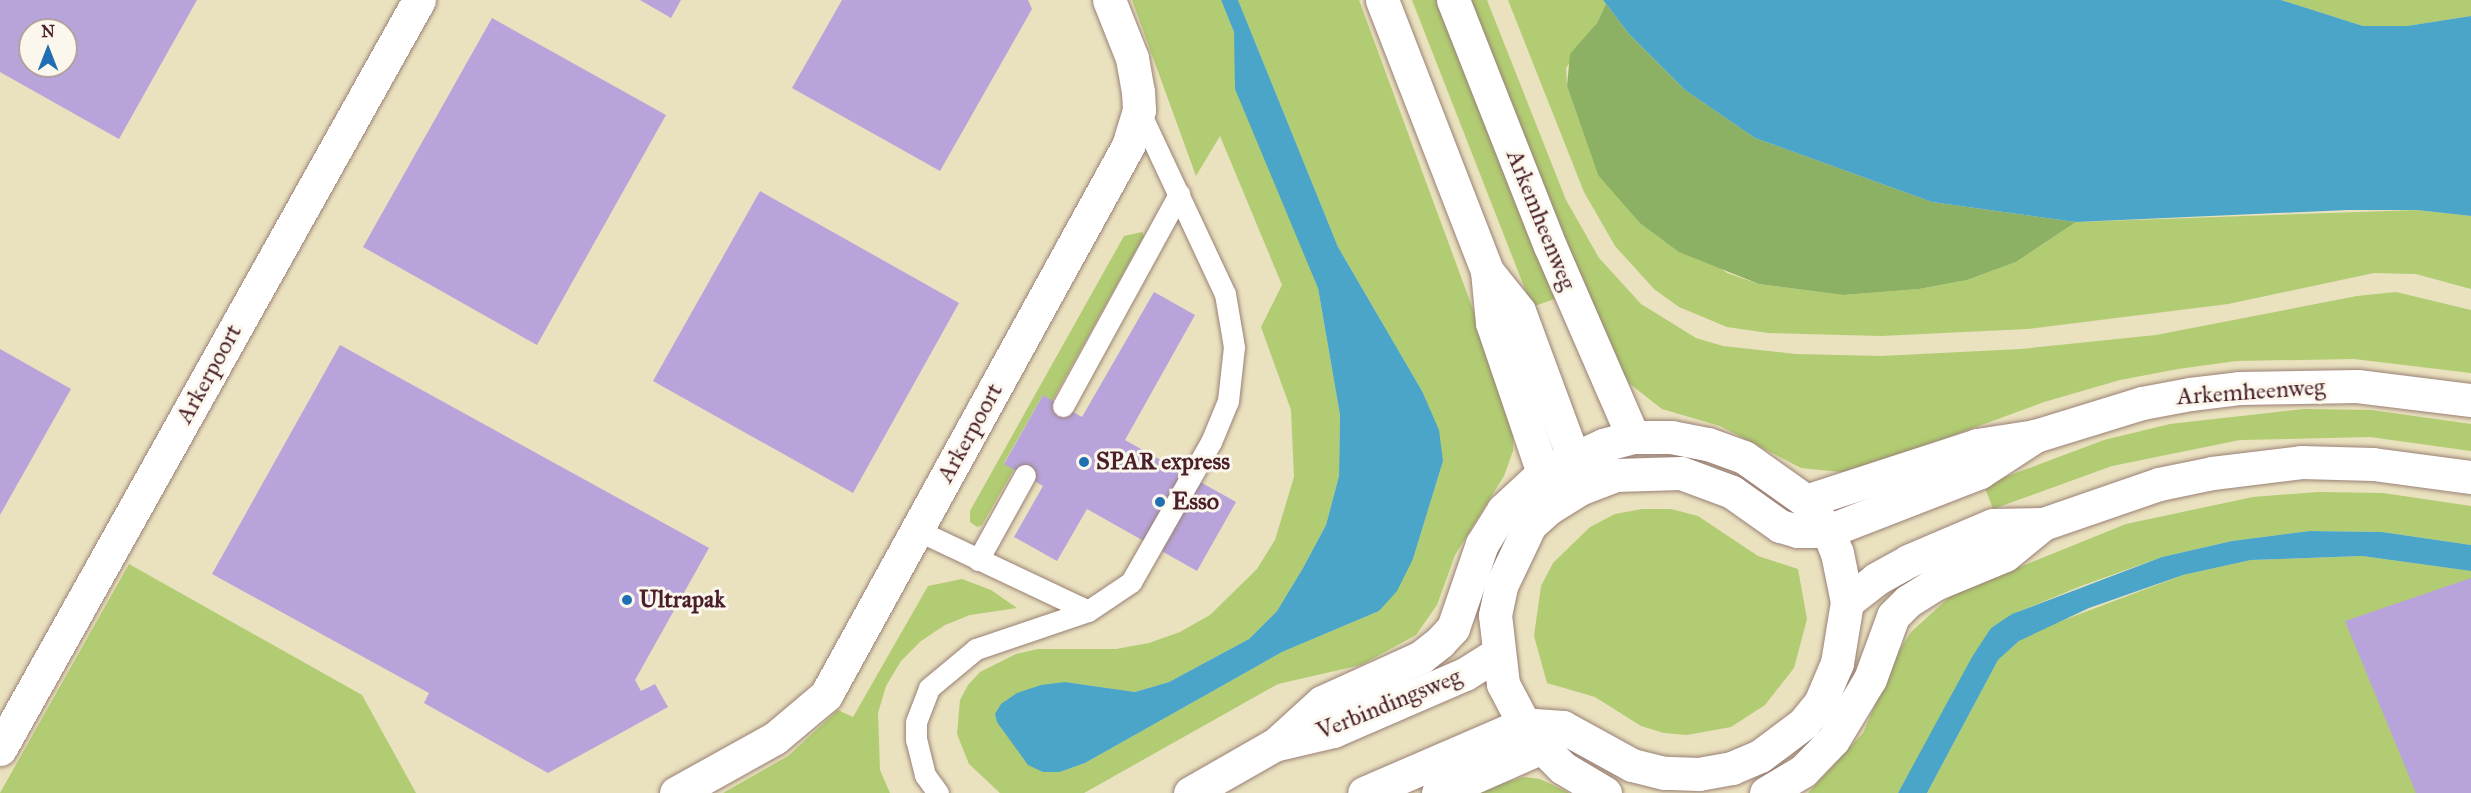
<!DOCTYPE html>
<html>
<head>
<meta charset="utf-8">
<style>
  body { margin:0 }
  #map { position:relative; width:2471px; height:793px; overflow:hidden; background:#eae1bf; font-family:"IM FELL Great Primer",serif }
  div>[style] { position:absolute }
  .green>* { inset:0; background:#b1cc72 }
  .forest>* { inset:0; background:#8cb064 }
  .water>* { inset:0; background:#4aa5c8 }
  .building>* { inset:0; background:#b8a4db }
  .roads { filter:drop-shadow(0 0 2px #9a8075) drop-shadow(0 0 2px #9a8075) }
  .lane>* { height:21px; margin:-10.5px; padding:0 10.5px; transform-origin:10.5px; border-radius:10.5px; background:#fff }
  .street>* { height:33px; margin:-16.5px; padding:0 16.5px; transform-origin:16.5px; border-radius:16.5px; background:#fff }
  .secondary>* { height:33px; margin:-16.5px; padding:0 16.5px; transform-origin:16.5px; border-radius:16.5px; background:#fff }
  .primary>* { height:33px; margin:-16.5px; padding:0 16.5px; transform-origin:16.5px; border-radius:16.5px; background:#fff }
  .dots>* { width:16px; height:16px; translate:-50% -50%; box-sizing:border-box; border:3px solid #fbf7ec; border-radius:50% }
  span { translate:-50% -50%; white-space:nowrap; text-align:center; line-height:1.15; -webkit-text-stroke:6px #fbf7ec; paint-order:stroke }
  .street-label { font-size:24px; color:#4a1f2b }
  .poi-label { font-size:24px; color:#4a1f2b; font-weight:700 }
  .left { translate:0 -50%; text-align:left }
  .north { position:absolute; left:18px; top:18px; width:60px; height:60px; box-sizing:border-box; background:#fbf7ec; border:2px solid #b4a19f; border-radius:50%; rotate:0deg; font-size:16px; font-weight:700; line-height:24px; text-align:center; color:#4a1f2b }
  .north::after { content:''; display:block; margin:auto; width:21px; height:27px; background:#1f6fb2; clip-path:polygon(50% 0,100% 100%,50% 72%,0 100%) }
</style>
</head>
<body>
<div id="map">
  <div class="green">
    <div style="clip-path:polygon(1132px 0,1221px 0,1234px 32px,1236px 56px,1318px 288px,1340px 415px,1339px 476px,1326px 525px,1303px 568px,1277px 611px,1249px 639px,1169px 682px,1135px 692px,1065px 682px,1017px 693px,1043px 772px,1060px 772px,1085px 763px,1282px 652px,1379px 611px,1413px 559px,1443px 461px,1422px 391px,1338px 247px,1238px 0,1359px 0,1513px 418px,1513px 451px,1504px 476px,1455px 555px,1437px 605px,1416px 635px,1361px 665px,1278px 684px,1084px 793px,1000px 793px,969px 764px,957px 734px,960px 700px,968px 685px,980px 672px,1016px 654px,1038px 649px,1116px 649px,1149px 643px,1180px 632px,1210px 615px,1257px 569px,1275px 540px,1294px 477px,1291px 410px,1261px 327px,1282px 285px,1220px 136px,1196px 176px)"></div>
    <div style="clip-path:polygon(1412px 0,1439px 0,1557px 298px,1532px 307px)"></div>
    <div style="clip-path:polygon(1467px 0,1487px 0,1566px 200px,1599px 258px,1641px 304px,1696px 338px,1723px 346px,1796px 354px,1881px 356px,2021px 349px,2156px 335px,2357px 296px,2396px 292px,2471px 310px,2471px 373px,2354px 359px,2236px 361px,2178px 369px,2120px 380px,2044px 402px,1851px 473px,1801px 468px,1720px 426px,1662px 409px,1630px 384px,1619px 368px)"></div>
    <div style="clip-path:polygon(1508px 0,1603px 0,1606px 4px,1597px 23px,1566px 68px,1567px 86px,1598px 175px,1727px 273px,1759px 284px,1843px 295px,1919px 289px,1967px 280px,2016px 262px,2076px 222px,2417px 210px,2471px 216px,2471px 289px,2416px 274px,2374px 273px,2228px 304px,2027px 329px,1881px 336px,1768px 333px,1727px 327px,1679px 307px,1654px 289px,1615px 246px,1584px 192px)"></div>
    <div style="clip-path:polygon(2281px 0,2471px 0,2471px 16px,2407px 26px,2363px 26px)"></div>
    <div style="clip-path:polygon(1142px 232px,1144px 236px,1052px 401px,1043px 395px,1004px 463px,1014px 469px,982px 525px,977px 527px,970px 522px,970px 511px,1124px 236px)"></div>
    <div style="clip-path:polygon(2304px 409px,2371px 410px,2471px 424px,2471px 451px,2370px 437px,2240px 440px,2112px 466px,1993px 509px,1984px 485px,2104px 440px,2170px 424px)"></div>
    <div style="clip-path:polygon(2318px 492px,2383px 493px,2471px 506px,2471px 545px,2382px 532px,2310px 531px,2232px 541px,2162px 557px,2081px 586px,2013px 614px,1991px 628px,1898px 793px,1808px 793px,1863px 733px,1897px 654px,1911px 632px,1953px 594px,2126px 524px,2253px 497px)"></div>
    <div style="clip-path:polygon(1642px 509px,1671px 509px,1698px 516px,1758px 556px,1798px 569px,1807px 619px,1794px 668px,1765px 705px,1731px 727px,1687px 735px,1664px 733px,1641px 726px,1595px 697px,1547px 683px,1534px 636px,1541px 586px,1553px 563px,1590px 527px,1615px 514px)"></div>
    <div style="clip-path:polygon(2362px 556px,2471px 571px,2471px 793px,1927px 793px,1998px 660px,2019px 641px,2040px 629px,2183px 575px,2251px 560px)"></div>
    <div style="clip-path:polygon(129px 564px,362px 695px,416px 793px,0 793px)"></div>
    <div style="clip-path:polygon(962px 579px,991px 590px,1017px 608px,970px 615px,945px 625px,921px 641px,901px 661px,886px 686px,878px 713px,880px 770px,890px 793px,723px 793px,788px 756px,838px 710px,853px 717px,928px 586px)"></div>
    <div style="clip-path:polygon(1524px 777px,1540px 779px,1569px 793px,1471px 793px)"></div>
  </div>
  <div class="forest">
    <div style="clip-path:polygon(1606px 4px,1630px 35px,1685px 90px,1755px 138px,1932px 202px,2076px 222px,2016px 262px,1967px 280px,1919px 289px,1843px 295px,1759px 284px,1679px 252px,1640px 223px,1598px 175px,1567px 86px,1570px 54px,1597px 23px)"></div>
  </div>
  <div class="water">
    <div style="clip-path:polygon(1221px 0,1238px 0,1338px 247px,1422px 391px,1439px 430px,1443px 461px,1413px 559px,1397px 591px,1379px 611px,1282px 652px,1085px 763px,1060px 772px,1043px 772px,1028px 765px,997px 722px,995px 714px,1001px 704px,1017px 693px,1041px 685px,1065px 682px,1135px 692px,1169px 682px,1249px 639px,1277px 611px,1303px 568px,1326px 525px,1339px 476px,1340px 415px,1318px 288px,1235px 89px,1234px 32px)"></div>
    <div style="clip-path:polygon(1603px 0,2281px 0,2363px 26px,2407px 26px,2471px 16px,2471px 216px,2417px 210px,2347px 210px,2076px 222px,1932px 202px,1755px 138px,1685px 90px,1630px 35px)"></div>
    <div style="clip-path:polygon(2310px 531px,2382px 532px,2471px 545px,2471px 571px,2362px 556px,2251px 560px,2183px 575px,2089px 608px,2019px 641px,1998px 660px,1927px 793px,1898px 793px,1972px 657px,1991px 628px,2012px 614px,2162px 557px,2232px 541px)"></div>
  </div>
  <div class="building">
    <div style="clip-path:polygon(evenodd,0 0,197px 0,119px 139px,0 72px,0 0,30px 30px,66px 30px,66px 66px,30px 66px,30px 30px)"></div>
    <div style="clip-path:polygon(640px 0,681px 0,671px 18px)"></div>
    <div style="clip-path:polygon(842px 0,1028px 0,1032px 9px,940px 171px,792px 88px)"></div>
    <div style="clip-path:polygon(492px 18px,666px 115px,537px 345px,363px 247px)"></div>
    <div style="clip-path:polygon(760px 191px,959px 303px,853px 493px,653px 381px)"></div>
    <div style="clip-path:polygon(1154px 292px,1195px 315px,1125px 440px,1236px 502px,1197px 571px,1087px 509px,1057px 561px,1014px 537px,1043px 486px,1004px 464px,1043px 395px,1082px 417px)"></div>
    <div style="clip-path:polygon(340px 345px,709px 548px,635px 680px,641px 691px,655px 684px,668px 707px,548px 773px,424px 703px,429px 693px,212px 574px)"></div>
    <div style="clip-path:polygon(0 349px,71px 389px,0 515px)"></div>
    <div style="clip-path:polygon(2471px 578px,2471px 793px,2416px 793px,2345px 621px)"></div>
  </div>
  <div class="roads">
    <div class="lane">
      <div style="left:1063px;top:406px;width:242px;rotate:-61.3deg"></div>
      <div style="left:917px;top:530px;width:189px;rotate:25.3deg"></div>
      <div style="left:978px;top:560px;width:97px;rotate:-61.1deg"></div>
      <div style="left:938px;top:793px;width:22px;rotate:-126deg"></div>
      <div style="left:925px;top:775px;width:36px;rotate:-104deg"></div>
      <div style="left:916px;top:740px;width:18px;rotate:-90deg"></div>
      <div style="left:916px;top:722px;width:36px;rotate:-69deg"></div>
      <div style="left:929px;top:688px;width:61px;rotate:-39.7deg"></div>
      <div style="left:976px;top:649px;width:118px;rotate:-18.7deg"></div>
      <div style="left:1088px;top:611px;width:52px;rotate:-34deg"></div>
      <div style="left:1131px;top:582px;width:161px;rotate:-60.3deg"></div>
      <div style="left:1211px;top:442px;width:44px;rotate:-67.5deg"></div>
      <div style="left:1228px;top:401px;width:54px;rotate:-83.7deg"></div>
      <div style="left:1234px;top:347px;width:54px;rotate:-99.6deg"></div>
      <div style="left:1225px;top:294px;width:203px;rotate:-115.1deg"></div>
    </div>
    <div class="street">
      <div style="left:0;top:749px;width:858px;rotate:-60.78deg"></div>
      <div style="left:676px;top:793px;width:113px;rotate:-29.1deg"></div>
      <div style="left:775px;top:738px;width:67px;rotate:-40.1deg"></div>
      <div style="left:826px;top:695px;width:627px;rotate:-61.19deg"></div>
      <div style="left:1128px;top:146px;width:38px;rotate:-73deg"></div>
      <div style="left:1139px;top:110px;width:18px;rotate:-93deg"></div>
      <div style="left:1138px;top:92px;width:35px;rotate:-100deg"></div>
      <div style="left:1132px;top:58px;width:62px;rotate:-111.6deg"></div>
    </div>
    <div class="secondary">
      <div style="left:1382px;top:0;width:291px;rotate:68.8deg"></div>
      <div style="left:1487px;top:271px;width:52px;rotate:84.5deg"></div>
      <div style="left:1492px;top:323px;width:158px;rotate:71.2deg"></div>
      <div style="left:1453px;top:0;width:264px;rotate:68.5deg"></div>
      <div style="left:1550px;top:246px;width:208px;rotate:66.5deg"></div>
      <div style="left:1487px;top:271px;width:51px;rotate:51.3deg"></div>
      <div style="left:1519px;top:311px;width:156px;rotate:69.7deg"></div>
    </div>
    <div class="primary">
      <div style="left:1806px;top:501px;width:180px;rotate:-18.1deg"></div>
      <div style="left:1977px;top:445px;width:59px;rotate:-8.8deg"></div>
      <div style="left:2035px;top:436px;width:112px;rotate:-17.1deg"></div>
      <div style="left:2142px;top:403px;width:49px;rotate:-10.6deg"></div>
      <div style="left:2190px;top:394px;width:49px;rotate:-7deg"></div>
      <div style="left:2239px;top:388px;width:118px;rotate:-1deg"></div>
      <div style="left:2357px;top:386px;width:115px;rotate:7deg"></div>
      <div style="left:1847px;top:602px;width:37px;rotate:-38deg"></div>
      <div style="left:1876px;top:579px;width:37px;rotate:-29deg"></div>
      <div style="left:1908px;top:561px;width:92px;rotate:-23deg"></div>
      <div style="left:1993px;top:525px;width:50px;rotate:-1.1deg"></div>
      <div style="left:2043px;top:524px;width:123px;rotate:-19deg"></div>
      <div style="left:2159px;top:484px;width:54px;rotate:-11.7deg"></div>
      <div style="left:2212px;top:473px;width:90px;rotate:-7deg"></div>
      <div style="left:2301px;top:462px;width:72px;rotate:1.6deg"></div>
      <div style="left:2373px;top:464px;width:99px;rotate:7.6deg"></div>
      <div style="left:1278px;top:744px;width:57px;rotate:-13.3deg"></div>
      <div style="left:1333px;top:731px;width:144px;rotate:-23.4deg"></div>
      <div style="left:1465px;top:674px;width:38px;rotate:-32deg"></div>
      <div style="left:1190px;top:793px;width:99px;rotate:-29.7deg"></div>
      <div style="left:1276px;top:744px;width:62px;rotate:-42.4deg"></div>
      <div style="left:1322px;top:702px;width:109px;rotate:-24.4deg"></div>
      <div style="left:1421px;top:657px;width:24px;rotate:-38deg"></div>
      <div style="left:1440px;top:642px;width:19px;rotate:-47deg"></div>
      <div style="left:1453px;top:628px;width:89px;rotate:-71deg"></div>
      <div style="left:1482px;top:544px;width:40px;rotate:-58deg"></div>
      <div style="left:1503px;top:510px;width:54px;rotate:-42.8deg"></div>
      <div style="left:1543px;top:473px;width:66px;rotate:-25deg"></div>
      <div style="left:1603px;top:445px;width:31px;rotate:-15deg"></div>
      <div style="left:1633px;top:437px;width:38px"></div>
      <div style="left:1671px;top:437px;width:38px;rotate:11deg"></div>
      <div style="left:1708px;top:444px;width:38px;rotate:20deg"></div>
      <div style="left:1744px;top:457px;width:76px;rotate:35.4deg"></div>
      <div style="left:1806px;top:501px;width:37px;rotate:54deg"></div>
      <div style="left:1828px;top:531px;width:24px;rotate:68deg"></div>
      <div style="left:1837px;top:553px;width:50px;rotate:78.5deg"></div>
      <div style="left:1847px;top:602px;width:62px;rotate:99.3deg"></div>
      <div style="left:1837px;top:663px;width:43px;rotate:113deg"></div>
      <div style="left:1820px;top:703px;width:26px;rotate:129deg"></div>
      <div style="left:1804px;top:723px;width:55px;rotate:143.1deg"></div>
      <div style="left:1760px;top:756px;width:30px;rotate:157deg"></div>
      <div style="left:1732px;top:768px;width:34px;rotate:170deg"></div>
      <div style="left:1699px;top:774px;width:35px;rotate:-178deg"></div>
      <div style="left:1664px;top:773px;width:33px;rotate:-166deg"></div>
      <div style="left:1632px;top:765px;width:79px;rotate:-151.2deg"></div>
      <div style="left:1563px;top:727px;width:39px;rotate:-176deg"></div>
      <div style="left:1524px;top:724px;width:174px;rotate:156.7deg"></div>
      <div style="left:1438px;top:793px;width:114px;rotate:-23.9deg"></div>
      <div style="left:1605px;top:793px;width:49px;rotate:-149.2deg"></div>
      <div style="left:1563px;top:768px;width:30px;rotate:-135deg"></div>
      <div style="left:1542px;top:747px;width:29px;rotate:-128deg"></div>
      <div style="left:1524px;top:724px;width:45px;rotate:-117.7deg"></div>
      <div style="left:1503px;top:684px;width:69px;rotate:-96.6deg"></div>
      <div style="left:1495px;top:615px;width:30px;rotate:-78deg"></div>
      <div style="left:1501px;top:586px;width:68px;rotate:-64.6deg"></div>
      <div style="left:1530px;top:525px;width:25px;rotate:-42deg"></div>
      <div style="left:1549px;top:508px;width:36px;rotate:-32deg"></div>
      <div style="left:1579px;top:489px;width:39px;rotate:-21deg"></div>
      <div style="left:1615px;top:475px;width:66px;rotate:-1.7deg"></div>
      <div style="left:1681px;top:473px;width:54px;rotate:20.4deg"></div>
      <div style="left:1732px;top:492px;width:59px;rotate:35.3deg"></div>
      <div style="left:1780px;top:526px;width:18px;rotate:16deg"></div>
      <div style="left:1797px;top:531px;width:31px"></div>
      <div style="left:1828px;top:531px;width:163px;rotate:-21.2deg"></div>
      <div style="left:1980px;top:472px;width:66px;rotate:-33.2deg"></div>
      <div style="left:1766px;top:793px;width:43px;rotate:-30.7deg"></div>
      <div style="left:1803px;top:771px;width:43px;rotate:-45.9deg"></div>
      <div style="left:1833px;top:740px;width:71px;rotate:-58.8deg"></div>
      <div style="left:1870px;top:679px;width:67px;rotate:-69.9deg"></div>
      <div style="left:1893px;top:616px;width:21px;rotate:-45deg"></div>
      <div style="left:1908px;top:601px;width:32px;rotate:-32deg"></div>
      <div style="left:1935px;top:584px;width:76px;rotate:-22.5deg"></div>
      <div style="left:2005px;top:555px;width:49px;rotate:-39.2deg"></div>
    </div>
  </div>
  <div class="dots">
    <div style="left:1084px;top:462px;background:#1f6fb2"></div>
    <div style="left:1160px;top:502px;background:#1f6fb2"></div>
    <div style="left:627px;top:600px;background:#1f6fb2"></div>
  </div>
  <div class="street-label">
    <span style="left:1541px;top:220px;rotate:68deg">Arkemheenweg</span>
    <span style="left:209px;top:374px;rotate:-61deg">Arkerpoort</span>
    <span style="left:2251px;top:392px;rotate:-4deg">Arkemheenweg</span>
    <span style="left:970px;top:433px;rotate:-61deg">Arkerpoort</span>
    <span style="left:1389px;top:704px;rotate:-22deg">Verbindingsweg</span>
  </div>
  <div class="poi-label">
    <span class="left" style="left:1096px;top:462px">SPAR express</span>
    <span class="left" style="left:1172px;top:502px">Esso</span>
    <span class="left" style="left:639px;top:600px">Ultrapak</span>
  </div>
  <div class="north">N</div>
</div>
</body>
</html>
